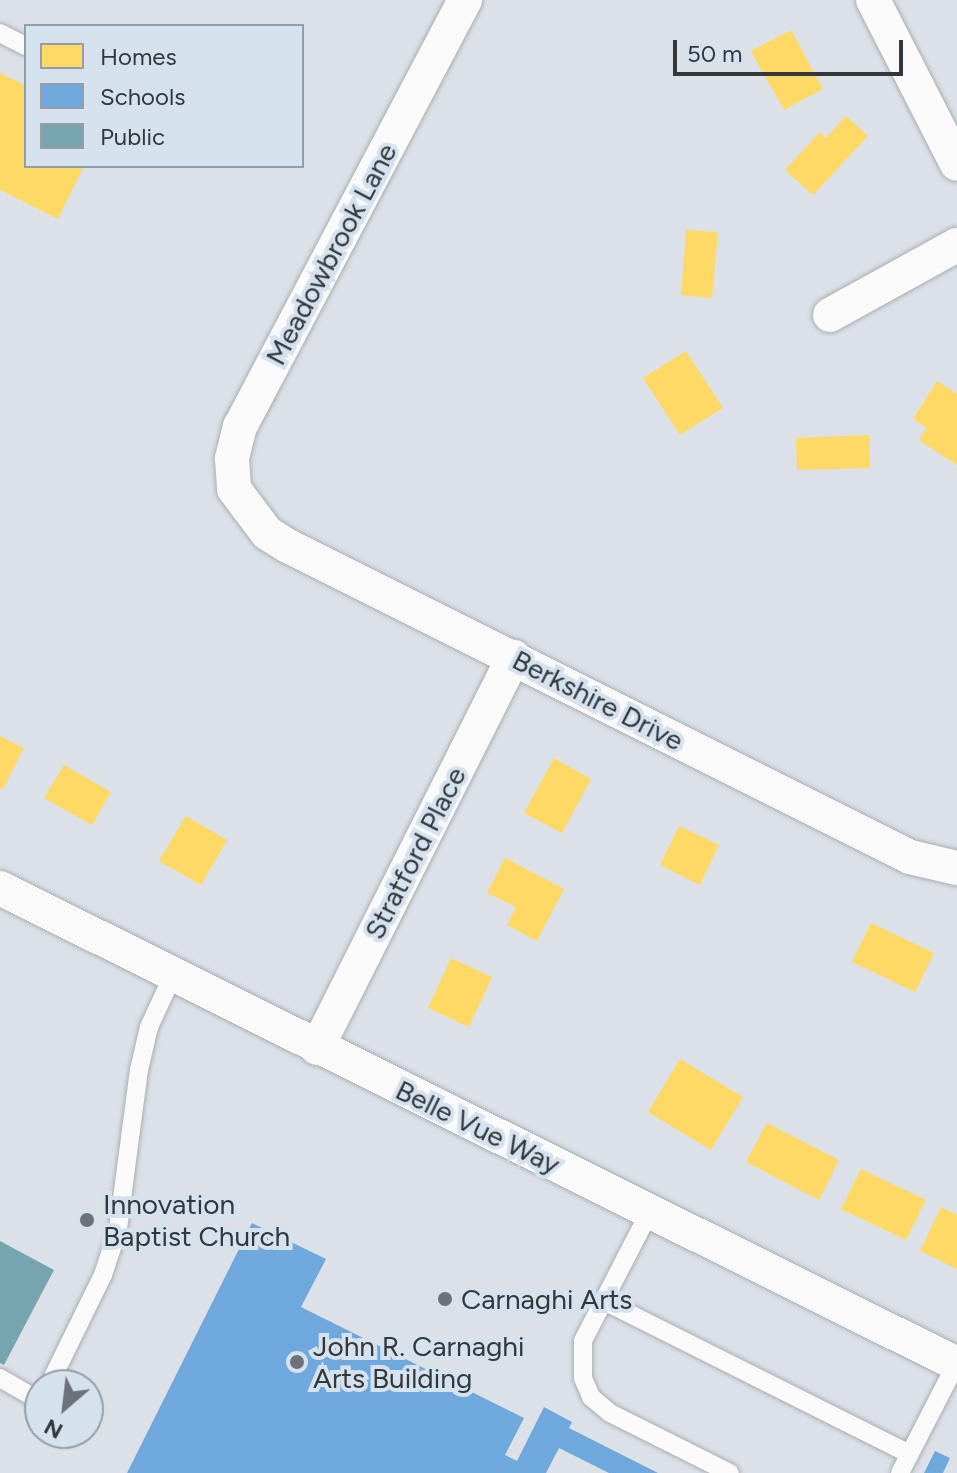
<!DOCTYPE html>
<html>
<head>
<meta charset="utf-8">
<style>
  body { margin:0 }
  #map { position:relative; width:957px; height:1473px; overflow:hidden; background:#dbe1e7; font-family:Figtree,sans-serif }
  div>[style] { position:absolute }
  .homes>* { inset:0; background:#ffd966 }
  .schools>* { inset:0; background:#6fa8dc }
  .public>* { inset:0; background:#76a5af }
  .roads { filter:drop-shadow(0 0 2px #a9aeb3) drop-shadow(0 0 2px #a9aeb3) }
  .lane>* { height:18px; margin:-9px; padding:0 9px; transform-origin:9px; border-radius:9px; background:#fafafb }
  .street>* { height:34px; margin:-17px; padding:0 17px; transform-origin:17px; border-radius:17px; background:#fafafb }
  .dots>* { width:22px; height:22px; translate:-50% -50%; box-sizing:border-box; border:4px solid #d5e2ed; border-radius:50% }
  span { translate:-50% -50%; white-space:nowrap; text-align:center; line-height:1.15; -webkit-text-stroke:8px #d5e2ed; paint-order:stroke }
  .street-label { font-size:28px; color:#32373c }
  .poi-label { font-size:28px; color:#32373c }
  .left { translate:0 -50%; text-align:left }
  .legend { position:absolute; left:24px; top:24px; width:280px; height:144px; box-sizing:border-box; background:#d5e2ed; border:2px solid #949ea6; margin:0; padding:10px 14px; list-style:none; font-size:24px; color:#32373c }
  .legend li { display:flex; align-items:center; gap:16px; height:40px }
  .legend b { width:40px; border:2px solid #949ea6 }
  .north { position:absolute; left:24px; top:1369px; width:80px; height:80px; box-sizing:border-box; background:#d5e2ed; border:2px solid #949ea6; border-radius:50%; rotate:208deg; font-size:22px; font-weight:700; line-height:32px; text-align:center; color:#32373c }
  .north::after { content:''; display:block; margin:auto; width:28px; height:36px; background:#6d7278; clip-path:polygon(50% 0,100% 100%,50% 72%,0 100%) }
  .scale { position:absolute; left:673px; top:40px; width:230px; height:36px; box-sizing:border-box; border:4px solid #32373c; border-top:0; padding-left:10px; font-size:24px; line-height:28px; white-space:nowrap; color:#32373c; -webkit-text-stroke:6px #d5e2ed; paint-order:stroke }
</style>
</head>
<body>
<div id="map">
  <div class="homes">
    <div style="clip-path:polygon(791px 30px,823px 89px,784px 110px,751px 51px)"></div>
    <div style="clip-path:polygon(0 73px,26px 86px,26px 166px,84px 166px,58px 219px,0 190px)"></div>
    <div style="clip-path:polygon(846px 116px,868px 136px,813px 195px,785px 170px,820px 132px,826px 138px)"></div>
    <div style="clip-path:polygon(686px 230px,718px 232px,712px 298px,681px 295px)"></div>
    <div style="clip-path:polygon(686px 351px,723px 408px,680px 435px,643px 378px)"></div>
    <div style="clip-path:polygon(937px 381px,957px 394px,957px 465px,919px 440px,927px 428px,913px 419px)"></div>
    <div style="clip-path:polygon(869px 435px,870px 468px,797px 470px,796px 438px)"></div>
    <div style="clip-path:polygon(0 736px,24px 748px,3px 789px,0 788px)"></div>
    <div style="clip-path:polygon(554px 758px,591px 779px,562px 833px,524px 813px)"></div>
    <div style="clip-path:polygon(64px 765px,111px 792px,92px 825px,44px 798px)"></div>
    <div style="clip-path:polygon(186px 816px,227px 840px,201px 885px,159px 861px)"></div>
    <div style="clip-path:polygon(679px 826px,719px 845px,700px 885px,660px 865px)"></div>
    <div style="clip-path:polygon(505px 858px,564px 889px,537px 941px,507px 925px,516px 907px,487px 893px)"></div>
    <div style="clip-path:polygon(871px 923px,934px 953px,915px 992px,852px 962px)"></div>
    <div style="clip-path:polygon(451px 958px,492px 977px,469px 1027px,428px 1008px)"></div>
    <div style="clip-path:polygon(680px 1059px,743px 1097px,711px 1150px,648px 1112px)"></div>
    <div style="clip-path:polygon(767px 1123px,839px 1160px,819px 1200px,746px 1162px)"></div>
    <div style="clip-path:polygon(861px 1169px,926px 1200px,906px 1240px,841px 1209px)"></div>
    <div style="clip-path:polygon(941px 1207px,957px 1215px,957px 1269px,920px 1251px)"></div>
  </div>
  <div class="schools">
    <div style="clip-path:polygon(252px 1223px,326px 1259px,301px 1307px,524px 1418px,505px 1455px,517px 1461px,544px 1407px,572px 1422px,569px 1428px,658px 1473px,609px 1473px,559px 1448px,546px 1473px,127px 1473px)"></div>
    <div style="clip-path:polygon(935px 1451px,950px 1458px,943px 1473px,924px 1473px)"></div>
  </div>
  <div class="public">
    <div style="clip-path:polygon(0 1241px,54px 1270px,4px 1365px,0 1363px)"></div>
  </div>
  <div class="roads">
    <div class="lane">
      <div style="left:0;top:33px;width:29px;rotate:27deg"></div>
      <div style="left:650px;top:1211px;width:146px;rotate:117.3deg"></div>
      <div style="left:583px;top:1341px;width:37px;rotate:90deg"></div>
      <div style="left:583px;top:1378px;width:21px;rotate:67deg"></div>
      <div style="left:591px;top:1397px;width:25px;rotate:40deg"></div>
      <div style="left:610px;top:1413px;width:134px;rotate:26.6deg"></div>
      <div style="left:604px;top:1301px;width:342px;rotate:26.6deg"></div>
      <div style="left:0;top:1378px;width:46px;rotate:29.9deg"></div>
      <div style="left:49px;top:1385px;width:123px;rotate:-63.9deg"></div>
      <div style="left:103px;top:1275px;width:48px;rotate:-71.9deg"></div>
      <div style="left:118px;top:1229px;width:160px;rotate:-82.5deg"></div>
      <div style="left:139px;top:1070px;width:44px;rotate:-76.9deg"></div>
      <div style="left:149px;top:1027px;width:57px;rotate:-65.2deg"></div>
      <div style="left:900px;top:1473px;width:123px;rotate:-62.8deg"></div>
    </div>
    <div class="street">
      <div style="left:465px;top:0;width:482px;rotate:117.8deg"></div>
      <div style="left:240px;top:426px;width:34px;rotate:104deg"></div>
      <div style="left:232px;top:459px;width:30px;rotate:86deg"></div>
      <div style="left:234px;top:489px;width:55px;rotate:53.1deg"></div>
      <div style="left:267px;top:533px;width:25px;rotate:32deg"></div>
      <div style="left:288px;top:546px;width:695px;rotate:26.57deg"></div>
      <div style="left:910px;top:857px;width:48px;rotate:13.2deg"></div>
      <div style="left:873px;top:0;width:184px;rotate:62.9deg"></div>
      <div style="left:830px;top:315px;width:145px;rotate:-28.9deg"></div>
      <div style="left:0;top:888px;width:1069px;rotate:26.45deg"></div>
      <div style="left:317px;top:1048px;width:438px;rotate:-63.3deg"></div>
    </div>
  </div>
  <div class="dots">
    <div style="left:87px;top:1220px;background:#6d7278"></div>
    <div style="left:445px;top:1299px;background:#6d7278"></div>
    <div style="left:297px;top:1362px;background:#6d7278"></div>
  </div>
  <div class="street-label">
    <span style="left:331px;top:254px;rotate:-62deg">Meadowbrook Lane</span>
    <span style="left:598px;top:700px;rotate:27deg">Berkshire Drive</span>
    <span style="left:415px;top:853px;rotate:-63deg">Stratford Place</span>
    <span style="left:478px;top:1127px;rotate:26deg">Belle Vue Way</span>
  </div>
  <div class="poi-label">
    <span class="left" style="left:103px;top:1220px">Innovation<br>Baptist Church</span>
    <span class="left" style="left:461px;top:1299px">Carnaghi Arts</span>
    <span class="left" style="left:313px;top:1362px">John R. Carnaghi<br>Arts Building</span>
  </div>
  <ul class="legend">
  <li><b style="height:22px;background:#ffd966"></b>Homes</li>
  <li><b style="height:22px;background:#6fa8dc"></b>Schools</li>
  <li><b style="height:22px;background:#76a5af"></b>Public</li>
  </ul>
  <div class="north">N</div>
  <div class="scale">50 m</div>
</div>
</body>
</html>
